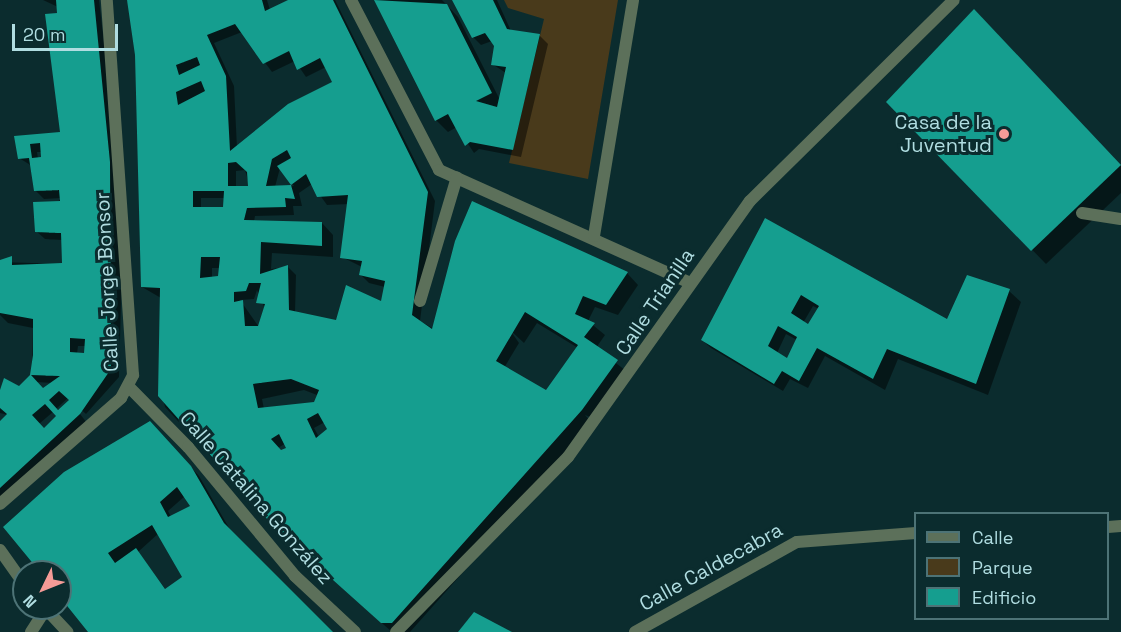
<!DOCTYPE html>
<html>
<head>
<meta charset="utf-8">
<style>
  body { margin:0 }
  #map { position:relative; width:1121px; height:632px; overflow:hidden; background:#0b2c2e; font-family:"Space Grotesk",sans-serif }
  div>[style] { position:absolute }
  .green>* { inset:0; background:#493a1b }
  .shadow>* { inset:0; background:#0007 }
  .building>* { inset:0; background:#159e8f }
  .minor>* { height:12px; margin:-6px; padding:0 6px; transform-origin:6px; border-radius:6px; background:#5c705a }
  .dots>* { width:16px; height:16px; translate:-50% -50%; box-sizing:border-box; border:3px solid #0b2c2e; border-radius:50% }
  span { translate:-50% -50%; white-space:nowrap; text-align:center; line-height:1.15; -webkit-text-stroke:6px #0b2c2e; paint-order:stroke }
  .poi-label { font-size:20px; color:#b0dde1 }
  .right { translate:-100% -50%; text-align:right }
  .street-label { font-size:20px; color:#b0dde1 }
  .legend { position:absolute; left:914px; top:512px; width:195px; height:108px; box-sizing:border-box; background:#0b2c2e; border:2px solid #4d7376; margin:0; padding:8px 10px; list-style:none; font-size:18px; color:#b0dde1 }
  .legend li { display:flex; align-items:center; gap:12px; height:30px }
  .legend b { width:30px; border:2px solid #4d7376 }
  .north { position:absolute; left:12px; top:560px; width:60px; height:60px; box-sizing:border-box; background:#0b2c2e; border:2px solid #4d7376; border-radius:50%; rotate:227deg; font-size:16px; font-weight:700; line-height:24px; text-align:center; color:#b0dde1 }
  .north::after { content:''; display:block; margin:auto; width:21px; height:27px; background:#f59b97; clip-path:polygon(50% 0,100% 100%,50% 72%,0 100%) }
  .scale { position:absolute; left:12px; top:24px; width:106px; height:27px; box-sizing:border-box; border:3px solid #b0dde1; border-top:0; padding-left:8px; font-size:18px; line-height:21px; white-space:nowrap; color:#b0dde1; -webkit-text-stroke:4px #0b2c2e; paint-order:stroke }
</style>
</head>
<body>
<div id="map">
  <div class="green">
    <div style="clip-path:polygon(504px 0,618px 0,588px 179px,509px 163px,544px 19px,508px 8px)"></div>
  </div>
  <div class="shadow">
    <div style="clip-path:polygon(evenodd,43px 0,99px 0,115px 137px,122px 268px,119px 377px,86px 414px,68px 398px,56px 409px,77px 410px,87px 423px,0 499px,0 423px,8px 415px,0 413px,0 395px,19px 388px,32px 375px,33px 328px,8px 323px,0 315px,0 262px,64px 264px,62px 240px,45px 239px,36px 231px,61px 198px,44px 199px,35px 190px,32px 166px,19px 158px,16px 138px,63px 133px,58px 7px,43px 0,37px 152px,42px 152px,43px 158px,38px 159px,37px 152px,43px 0,78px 346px,86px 346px,85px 355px,77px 354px,78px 346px,43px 0,36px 382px,53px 383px,43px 390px,36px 382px,43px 0,54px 411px,58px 416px,44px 430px,39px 424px,54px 411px)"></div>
    <div style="clip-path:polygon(evenodd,129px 0,267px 0,270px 10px,289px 0,335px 0,435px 201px,420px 321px,434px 329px,627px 273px,638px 285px,618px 315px,595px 307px,588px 321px,605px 335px,596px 348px,625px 370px,590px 417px,585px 415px,594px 425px,410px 632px,392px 632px,291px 543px,165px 407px,159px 383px,161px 298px,142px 287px,137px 55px,129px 0,242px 32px,272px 72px,295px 61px,306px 77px,326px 67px,334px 83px,237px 148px,234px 86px,214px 43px,242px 32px,129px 0,280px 168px,294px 186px,275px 187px,280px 168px,129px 0,245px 170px,250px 187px,236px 187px,236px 171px,245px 170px,129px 0,312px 184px,327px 205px,349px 204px,342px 257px,362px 267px,361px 275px,369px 283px,385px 287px,382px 302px,337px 322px,295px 313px,296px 275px,288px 267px,271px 269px,272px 253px,333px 257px,333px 235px,322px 223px,254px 222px,255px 216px,294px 215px,293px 206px,302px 206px,299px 193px,312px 184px,129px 0,201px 198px,225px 198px,224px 209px,201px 209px,201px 198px,129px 0,212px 268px,221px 268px,220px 277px,212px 278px,212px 268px,129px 0,257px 290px,265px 309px,259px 327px,240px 300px,254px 299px,257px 290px,129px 0,537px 323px,578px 348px,547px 392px,504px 368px,519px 343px,510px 330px,524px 343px,537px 323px,129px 0,304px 390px,317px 395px,315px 403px,264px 409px,262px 399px,304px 390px,129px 0,325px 422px,329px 429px,319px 437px,314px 428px,325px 422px,129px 0,286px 443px,289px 449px,282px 452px,278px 448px,286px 443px)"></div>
    <div style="clip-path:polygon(376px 0,442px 0,458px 17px,500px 100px,506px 73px,492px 64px,495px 46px,492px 41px,481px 45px,473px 37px,454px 0,497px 0,511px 31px,540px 36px,548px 44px,521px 157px,479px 149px,474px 153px,457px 127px,448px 132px,436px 120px)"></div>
    <div style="clip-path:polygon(988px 25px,1121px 166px,1121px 193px,1046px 264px,888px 102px)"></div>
    <div style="clip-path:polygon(evenodd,766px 220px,948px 321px,1009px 291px,1021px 302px,988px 395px,898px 359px,885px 390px,825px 356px,808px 388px,790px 379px,783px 391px,711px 348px,702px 340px,766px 220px,813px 306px,819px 309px,809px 326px,803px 323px,813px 306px,766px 220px,786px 334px,797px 340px,788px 360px,777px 353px,786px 334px)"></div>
    <div style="clip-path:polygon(evenodd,158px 432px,199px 476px,232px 533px,330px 632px,90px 632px,60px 595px,60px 572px,42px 572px,158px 432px,185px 496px,193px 507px,171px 517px,168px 511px,185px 496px,158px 432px,159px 533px,184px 577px,166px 590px,138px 552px,159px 533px)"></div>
  </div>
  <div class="building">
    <div style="clip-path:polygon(evenodd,56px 0,94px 0,110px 162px,111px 369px,80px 414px,0 488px,0 421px,7px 414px,0 408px,0 390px,4px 378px,19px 386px,30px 375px,33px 355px,33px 319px,0 313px,0 260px,12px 256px,12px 265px,62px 263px,61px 233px,35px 232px,33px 202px,60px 201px,59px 190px,34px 191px,29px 158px,18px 159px,14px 136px,60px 132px,45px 14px,57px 13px,56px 0,40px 143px,41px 157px,32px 158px,30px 144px,40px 143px,56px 0,70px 338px,85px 339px,84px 353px,70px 352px,70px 338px,56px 0,31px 375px,60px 376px,43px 388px,31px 375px,56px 0,59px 391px,69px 400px,58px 410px,49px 400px,59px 391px,56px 0,45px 404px,56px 416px,44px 428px,32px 415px,45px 404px)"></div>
    <div style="clip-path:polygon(evenodd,127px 0,262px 0,265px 11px,288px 0,333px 0,428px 192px,412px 315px,432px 329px,455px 241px,472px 201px,628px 272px,606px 305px,583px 296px,575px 314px,595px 323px,584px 337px,618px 360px,582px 410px,392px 623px,381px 623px,276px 529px,158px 396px,160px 288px,141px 287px,135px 55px,127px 0,235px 24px,263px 64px,289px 51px,297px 70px,320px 58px,332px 82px,288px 104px,230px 151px,226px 76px,207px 35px,235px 24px,127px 0,197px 57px,200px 65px,179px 75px,176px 65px,197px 57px,127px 0,201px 81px,205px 91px,178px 105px,176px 92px,201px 81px,127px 0,287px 150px,291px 158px,277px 166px,291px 185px,306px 174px,317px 197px,348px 195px,340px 258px,362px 261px,359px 275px,385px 281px,381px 301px,346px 285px,336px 320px,289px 310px,288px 265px,260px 274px,261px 242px,322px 246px,322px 222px,244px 220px,247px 208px,286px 207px,285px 198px,295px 199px,291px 185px,266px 186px,272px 159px,287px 150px,127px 0,236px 162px,247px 172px,248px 186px,228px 186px,228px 163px,236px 162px,127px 0,193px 191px,224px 191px,223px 207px,193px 207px,193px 191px,127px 0,201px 257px,220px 257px,218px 276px,200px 278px,201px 257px,127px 0,249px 283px,261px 283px,256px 303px,265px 304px,258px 326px,245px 326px,243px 300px,234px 302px,234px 292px,246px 291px,249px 283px,127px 0,525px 312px,578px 345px,546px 390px,496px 361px,525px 312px,127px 0,291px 379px,319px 390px,314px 402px,258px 408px,253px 384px,291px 379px,127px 0,318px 413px,327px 429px,316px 438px,307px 419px,318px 413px,127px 0,279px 434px,286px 448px,281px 450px,271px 439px,279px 434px)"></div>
    <div style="clip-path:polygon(374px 0,447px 4px,492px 93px,476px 101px,497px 107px,506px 67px,491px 65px,494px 46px,485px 33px,472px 38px,452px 0,493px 0,507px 29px,540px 34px,513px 150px,470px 142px,465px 146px,448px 114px,435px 121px)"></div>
    <div style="clip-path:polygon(974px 9px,1121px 165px,1031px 251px,886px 102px)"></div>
    <div style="clip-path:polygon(evenodd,765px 218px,947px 319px,967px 275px,1010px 289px,976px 384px,887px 349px,873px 379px,817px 348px,799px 381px,782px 371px,774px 384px,701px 340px,765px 218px,801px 295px,819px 306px,808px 324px,791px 313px,801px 295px,765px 218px,778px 326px,797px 337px,787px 358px,768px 346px,778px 326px)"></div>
    <div style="clip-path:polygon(evenodd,150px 421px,191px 466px,224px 523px,333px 632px,88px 632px,60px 597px,60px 572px,40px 572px,3px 527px,64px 472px,150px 421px,177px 487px,190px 506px,168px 517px,160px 502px,177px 487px,150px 421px,152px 525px,182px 577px,165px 589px,136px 548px,115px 563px,108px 553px,152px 525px)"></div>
    <div style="clip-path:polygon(474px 612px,512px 632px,458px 632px)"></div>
  </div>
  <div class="minor">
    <div style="left:351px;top:0;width:191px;rotate:62.6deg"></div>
    <div style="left:439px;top:170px;width:275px;rotate:24.2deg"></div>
    <div style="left:1082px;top:213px;width:39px;rotate:9deg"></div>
    <div style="left:594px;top:236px;width:239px;rotate:-80.6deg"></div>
    <div style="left:420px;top:301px;width:129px;rotate:-73.4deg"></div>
    <div style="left:130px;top:388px;width:83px;rotate:45.5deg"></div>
    <div style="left:188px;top:447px;width:168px;rotate:50.3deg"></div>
    <div style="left:295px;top:576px;width:82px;rotate:43deg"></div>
    <div style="left:0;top:504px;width:161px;rotate:-41.2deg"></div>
    <div style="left:121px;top:398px;width:26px;rotate:-62deg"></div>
    <div style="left:133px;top:375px;width:376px;rotate:-94deg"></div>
    <div style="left:1108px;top:527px;width:13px;rotate:-4deg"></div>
    <div style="left:0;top:550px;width:42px;rotate:54.8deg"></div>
    <div style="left:45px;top:608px;width:33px;rotate:47deg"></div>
    <div style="left:31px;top:632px;width:27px;rotate:-57deg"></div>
    <div style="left:396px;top:632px;width:245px;rotate:-45.5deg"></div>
    <div style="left:568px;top:457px;width:314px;rotate:-54.6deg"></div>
    <div style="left:750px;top:201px;width:286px;rotate:-44.6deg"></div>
    <div style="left:635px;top:632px;width:185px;rotate:-29.1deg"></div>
    <div style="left:797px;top:542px;width:119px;rotate:-4.3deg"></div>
  </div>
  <div class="dots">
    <div style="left:1004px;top:134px;background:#f59b97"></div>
  </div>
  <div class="poi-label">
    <span class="right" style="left:992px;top:134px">Casa de la<br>Juventud</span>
  </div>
  <div class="street-label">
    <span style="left:107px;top:282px;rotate:-93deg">Calle Jorge Bonsor</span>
    <span style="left:655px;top:302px;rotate:-56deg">Calle Trianilla</span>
    <span style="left:256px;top:498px;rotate:49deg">Calle Catalina González</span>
    <span style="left:711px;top:567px;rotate:-29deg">Calle Caldecabra</span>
  </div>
  <ul class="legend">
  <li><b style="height:8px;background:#5c705a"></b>Calle</li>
  <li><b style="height:16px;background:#493a1b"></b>Parque</li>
  <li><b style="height:16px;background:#159e8f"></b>Edificio</li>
  </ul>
  <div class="north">N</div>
  <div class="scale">20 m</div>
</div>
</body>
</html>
